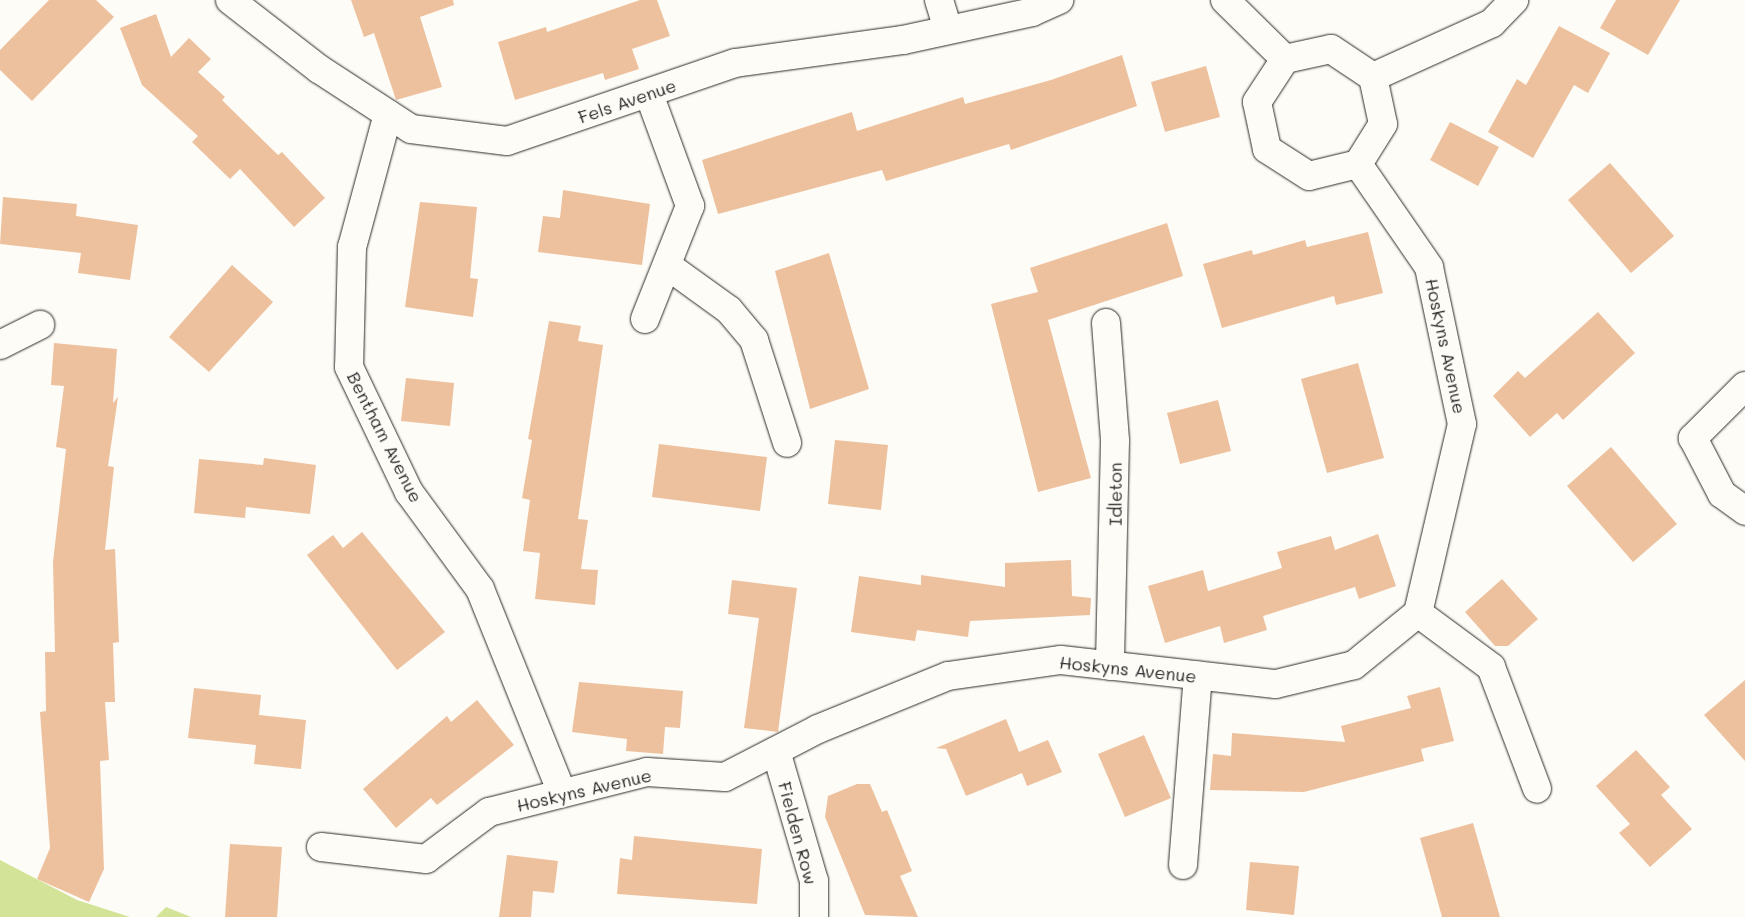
<!DOCTYPE html>
<html>
<head>
<meta charset="utf-8">
<style>
  body { margin:0 }
  #map { position:relative; width:1745px; height:917px; overflow:hidden; background:#fdfcf7; font-family:Mali,sans-serif }
  div>[style] { position:absolute }
  .green>* { inset:0; background:#d3e397 }
  .building>* { inset:0; background:#eec19e }
  .roads { filter:drop-shadow(0 0 1px #2b2b2b) drop-shadow(0 0 1px #2b2b2b) }
  .minor>* { height:28px; margin:-14px; padding:0 14px; transform-origin:14px; border-radius:14px; background:#fdfcf7 }
  span { translate:-50% -50%; white-space:nowrap; text-align:center; line-height:1.15; -webkit-text-stroke:4px #fdfcf7; paint-order:stroke }
  .street-label { font-size:18px; color:#2b2b2b }
</style>
</head>
<body>
<div id="map">
  <div class="green">
    <div style="clip-path:polygon(0 860px,77px 900px,130px 917px,0 917px)"></div>
    <div style="clip-path:polygon(166px 907px,191px 917px,156px 917px)"></div>
  </div>
  <div class="building">
    <div style="clip-path:polygon(49px 0,96px 0,114px 17px,32px 101px,0 70px,0 50px)"></div>
    <div style="clip-path:polygon(351px 0,453px 0,454px 5px,420px 17px,442px 87px,396px 100px,374px 33px,364px 37px)"></div>
    <div style="clip-path:polygon(640px 0,657px 0,670px 36px,632px 49px,639px 69px,605px 80px,603px 73px,515px 100px,498px 42px,546px 27px,547px 32px)"></div>
    <div style="clip-path:polygon(1616px 0,1680px 0,1648px 55px,1600px 28px)"></div>
    <div style="clip-path:polygon(156px 14px,171px 57px,189px 38px,211px 59px,198px 72px,225px 97px,222px 100px,278px 155px,282px 152px,325px 198px,294px 227px,240px 169px,230px 179px,192px 142px,198px 136px,142px 85px,120px 28px)"></div>
    <div style="clip-path:polygon(1559px 26px,1610px 53px,1588px 93px,1574px 85px,1533px 158px,1488px 132px,1517px 79px,1526px 85px)"></div>
    <div style="clip-path:polygon(1122px 55px,1137px 106px,1011px 150px,1009px 144px,886px 181px,882px 170px,718px 214px,702px 160px,852px 112px,857px 131px,963px 97px,965px 104px,1051px 80px)"></div>
    <div style="clip-path:polygon(1206px 66px,1220px 117px,1165px 132px,1151px 82px)"></div>
    <div style="clip-path:polygon(1450px 122px,1499px 147px,1478px 186px,1430px 160px)"></div>
    <div style="clip-path:polygon(1610px 163px,1674px 236px,1631px 273px,1568px 200px)"></div>
    <div style="clip-path:polygon(563px 190px,650px 204px,642px 265px,538px 252px,543px 216px,560px 218px)"></div>
    <div style="clip-path:polygon(3px 197px,77px 204px,76px 216px,138px 225px,130px 280px,78px 273px,81px 253px,0 244px)"></div>
    <div style="clip-path:polygon(420px 202px,477px 207px,470px 278px,478px 279px,473px 317px,405px 307px)"></div>
    <div style="clip-path:polygon(1167px 223px,1183px 276px,1048px 320px,1091px 478px,1038px 492px,991px 304px,1038px 292px,1030px 268px)"></div>
    <div style="clip-path:polygon(1368px 232px,1383px 293px,1336px 305px,1334px 296px,1222px 328px,1203px 264px,1252px 250px,1253px 255px,1305px 240px,1307px 247px)"></div>
    <div style="clip-path:polygon(829px 253px,869px 389px,810px 409px,775px 271px)"></div>
    <div style="clip-path:polygon(232px 265px,273px 302px,209px 372px,169px 337px)"></div>
    <div style="clip-path:polygon(1598px 312px,1635px 353px,1563px 420px,1557px 413px,1530px 437px,1493px 396px,1518px 371px,1525px 378px)"></div>
    <div style="clip-path:polygon(549px 321px,581px 326px,578px 341px,603px 345px,578px 519px,588px 520px,581px 569px,598px 570px,595px 605px,535px 599px,540px 553px,523px 551px,530px 500px,522px 498px,532px 440px,528px 439px)"></div>
    <div style="clip-path:polygon(54px 343px,117px 349px,113px 403px,118px 397px,108px 466px,114px 467px,105px 550px,115px 549px,119px 642px,113px 643px,115px 702px,105px 702px,109px 760px,100px 761px,104px 869px,89px 902px,37px 879px,50px 848px,40px 712px,46px 711px,45px 652px,55px 652px,53px 562px,66px 449px,56px 447px,64px 386px,51px 385px)"></div>
    <div style="clip-path:polygon(1358px 363px,1384px 458px,1327px 473px,1301px 379px)"></div>
    <div style="clip-path:polygon(406px 378px,454px 383px,450px 426px,401px 421px)"></div>
    <div style="clip-path:polygon(1218px 400px,1231px 451px,1180px 464px,1167px 413px)"></div>
    <div style="clip-path:polygon(835px 440px,888px 445px,881px 510px,828px 504px)"></div>
    <div style="clip-path:polygon(659px 444px,767px 457px,760px 511px,652px 497px)"></div>
    <div style="clip-path:polygon(1611px 447px,1677px 524px,1633px 562px,1567px 486px)"></div>
    <div style="clip-path:polygon(264px 458px,316px 465px,310px 514px,246px 507px,245px 518px,194px 513px,199px 459px,263px 465px)"></div>
    <div style="clip-path:polygon(362px 532px,445px 632px,397px 670px,307px 555px,333px 535px,343px 548px)"></div>
    <div style="clip-path:polygon(1378px 534px,1396px 586px,1359px 599px,1355px 587px,1263px 616px,1267px 630px,1224px 643px,1220px 626px,1165px 643px,1148px 586px,1203px 570px,1208px 591px,1282px 568px,1277px 552px,1331px 536px,1335px 550px)"></div>
    <div style="clip-path:polygon(1071px 560px,1072px 596px,1091px 598px,1090px 615px,970px 621px,968px 637px,917px 630px,915px 641px,851px 632px,859px 576px,921px 585px,921px 575px,1005px 587px,1005px 563px)"></div>
    <div style="clip-path:polygon(1502px 579px,1538px 619px,1508px 646px,1495px 646px,1465px 612px)"></div>
    <div style="clip-path:polygon(732px 580px,797px 588px,778px 732px,744px 728px,759px 618px,728px 614px)"></div>
    <div style="clip-path:polygon(1745px 680px,1745px 761px,1704px 715px)"></div>
    <div style="clip-path:polygon(579px 682px,683px 691px,680px 728px,665px 727px,663px 754px,626px 751px,627px 739px,572px 732px)"></div>
    <div style="clip-path:polygon(1440px 687px,1454px 741px,1421px 749px,1424px 761px,1304px 792px,1210px 790px,1213px 754px,1231px 756px,1232px 733px,1345px 742px,1341px 726px,1411px 708px,1407px 696px)"></div>
    <div style="clip-path:polygon(194px 688px,261px 695px,259px 715px,306px 720px,301px 769px,254px 764px,256px 745px,188px 738px)"></div>
    <div style="clip-path:polygon(477px 700px,514px 745px,437px 805px,431px 798px,396px 828px,363px 789px,447px 716px,451px 722px)"></div>
    <div style="clip-path:polygon(1006px 719px,1019px 752px,1048px 740px,1062px 772px,1027px 786px,1022px 773px,966px 796px,946px 749px,936px 748px)"></div>
    <div style="clip-path:polygon(1144px 735px,1171px 798px,1125px 817px,1098px 754px)"></div>
    <div style="clip-path:polygon(1636px 750px,1670px 787px,1661px 795px,1692px 829px,1650px 867px,1619px 833px,1630px 824px,1596px 786px)"></div>
    <div style="clip-path:polygon(857px 784px,870px 784px,882px 812px,887px 810px,912px 871px,900px 876px,918px 917px,865px 915px,825px 817px,828px 796px)"></div>
    <div style="clip-path:polygon(1473px 823px,1500px 917px,1442px 917px,1420px 838px)"></div>
    <div style="clip-path:polygon(634px 836px,762px 849px,757px 904px,617px 894px,620px 858px,632px 860px)"></div>
    <div style="clip-path:polygon(230px 844px,282px 847px,277px 917px,225px 917px)"></div>
    <div style="clip-path:polygon(507px 855px,558px 861px,554px 893px,533px 891px,531px 917px,499px 917px)"></div>
    <div style="clip-path:polygon(1250px 862px,1299px 866px,1294px 915px,1246px 910px)"></div>
  </div>
  <div class="roads">
    <div class="minor">
      <div style="left:230px;top:0;width:113px;rotate:37.8deg"></div>
      <div style="left:319px;top:69px;width:110px;rotate:33.1deg"></div>
      <div style="left:411px;top:129px;width:97px;rotate:7.1deg"></div>
      <div style="left:507px;top:141px;width:241px;rotate:-18.9deg"></div>
      <div style="left:735px;top:63px;width:170px;rotate:-7.8deg"></div>
      <div style="left:903px;top:40px;width:132px;rotate:-12.2deg"></div>
      <div style="left:1032px;top:12px;width:30px;rotate:-24deg"></div>
      <div style="left:939px;top:0;width:31px;rotate:73deg"></div>
      <div style="left:1225px;top:0;width:84px;rotate:44.5deg"></div>
      <div style="left:1331px;top:49px;width:50px;rotate:33.7deg"></div>
      <div style="left:1373px;top:77px;width:48px;rotate:78deg"></div>
      <div style="left:1383px;top:124px;width:47px;rotate:122deg"></div>
      <div style="left:1358px;top:164px;width:50px;rotate:166.2deg"></div>
      <div style="left:1309px;top:176px;width:50px;rotate:-147.3deg"></div>
      <div style="left:1267px;top:149px;width:48px;rotate:-102deg"></div>
      <div style="left:1257px;top:102px;width:51px;rotate:-56.9deg"></div>
      <div style="left:1285px;top:59px;width:47px;rotate:-12.3deg"></div>
      <div style="left:1373px;top:77px;width:131px;rotate:-24.4deg"></div>
      <div style="left:1492px;top:23px;width:32px;rotate:-46deg"></div>
      <div style="left:388px;top:114px;width:138px;rotate:105.1deg"></div>
      <div style="left:352px;top:247px;width:120px;rotate:91.4deg"></div>
      <div style="left:349px;top:367px;width:139px;rotate:64.4deg"></div>
      <div style="left:409px;top:492px;width:120px;rotate:53.8deg"></div>
      <div style="left:480px;top:589px;width:218px;rotate:68.1deg"></div>
      <div style="left:668px;top:266px;width:75px;rotate:35.8deg"></div>
      <div style="left:729px;top:310px;width:39px;rotate:50deg"></div>
      <div style="left:754px;top:340px;width:108px;rotate:72.2deg"></div>
      <div style="left:645px;top:319px;width:122px;rotate:-68.3deg"></div>
      <div style="left:690px;top:206px;width:119px;rotate:-110.1deg"></div>
      <div style="left:1106px;top:323px;width:118px;rotate:85.6deg"></div>
      <div style="left:1115px;top:441px;width:225px;rotate:91.3deg"></div>
      <div style="left:0;top:345px;width:45px;rotate:-26.6deg"></div>
      <div style="left:1745px;top:386px;width:74px;rotate:135deg"></div>
      <div style="left:1693px;top:438px;width:63px;rotate:62.6deg"></div>
      <div style="left:1722px;top:494px;width:29px;rotate:36deg"></div>
      <div style="left:1418px;top:613px;width:91px;rotate:36.5deg"></div>
      <div style="left:1491px;top:667px;width:130px;rotate:69.3deg"></div>
      <div style="left:776px;top:751px;width:135px;rotate:73.7deg"></div>
      <div style="left:814px;top:881px;width:36px;rotate:90deg"></div>
      <div style="left:321px;top:847px;width:106px;rotate:6.5deg"></div>
      <div style="left:426px;top:859px;width:79px;rotate:-36.7deg"></div>
      <div style="left:489px;top:812px;width:163px;rotate:-14.2deg"></div>
      <div style="left:647px;top:772px;width:78px;rotate:3.7deg"></div>
      <div style="left:725px;top:777px;width:105px;rotate:-27.3deg"></div>
      <div style="left:818px;top:729px;width:140px;rotate:-22.2deg"></div>
      <div style="left:948px;top:676px;width:114px;rotate:-8.1deg"></div>
      <div style="left:1061px;top:660px;width:216px;rotate:6.4deg"></div>
      <div style="left:1276px;top:684px;width:80px;rotate:-13.7deg"></div>
      <div style="left:1354px;top:665px;width:82px;rotate:-39.1deg"></div>
      <div style="left:1418px;top:613px;width:194px;rotate:-76.9deg"></div>
      <div style="left:1462px;top:424px;width:160px;rotate:-101.9deg"></div>
      <div style="left:1429px;top:267px;width:125px;rotate:-124.6deg"></div>
      <div style="left:1183px;top:865px;width:190px;rotate:-85.5deg"></div>
    </div>
  </div>
  <div class="street-label">
    <span style="left:627px;top:101px;rotate:-19deg">Fels Avenue</span>
    <span style="left:1446px;top:346px;rotate:78deg">Hoskyns Avenue</span>
    <span style="left:385px;top:437px;rotate:63deg">Bentham Avenue</span>
    <span style="left:1115px;top:494px;rotate:-90deg">Idleton</span>
    <span style="left:1128px;top:669px;rotate:6deg">Hoskyns Avenue</span>
    <span style="left:584px;top:790px;rotate:-13deg">Hoskyns Avenue</span>
    <span style="left:798px;top:833px;rotate:75deg">Fielden Row</span>
  </div>
</div>
</body>
</html>
